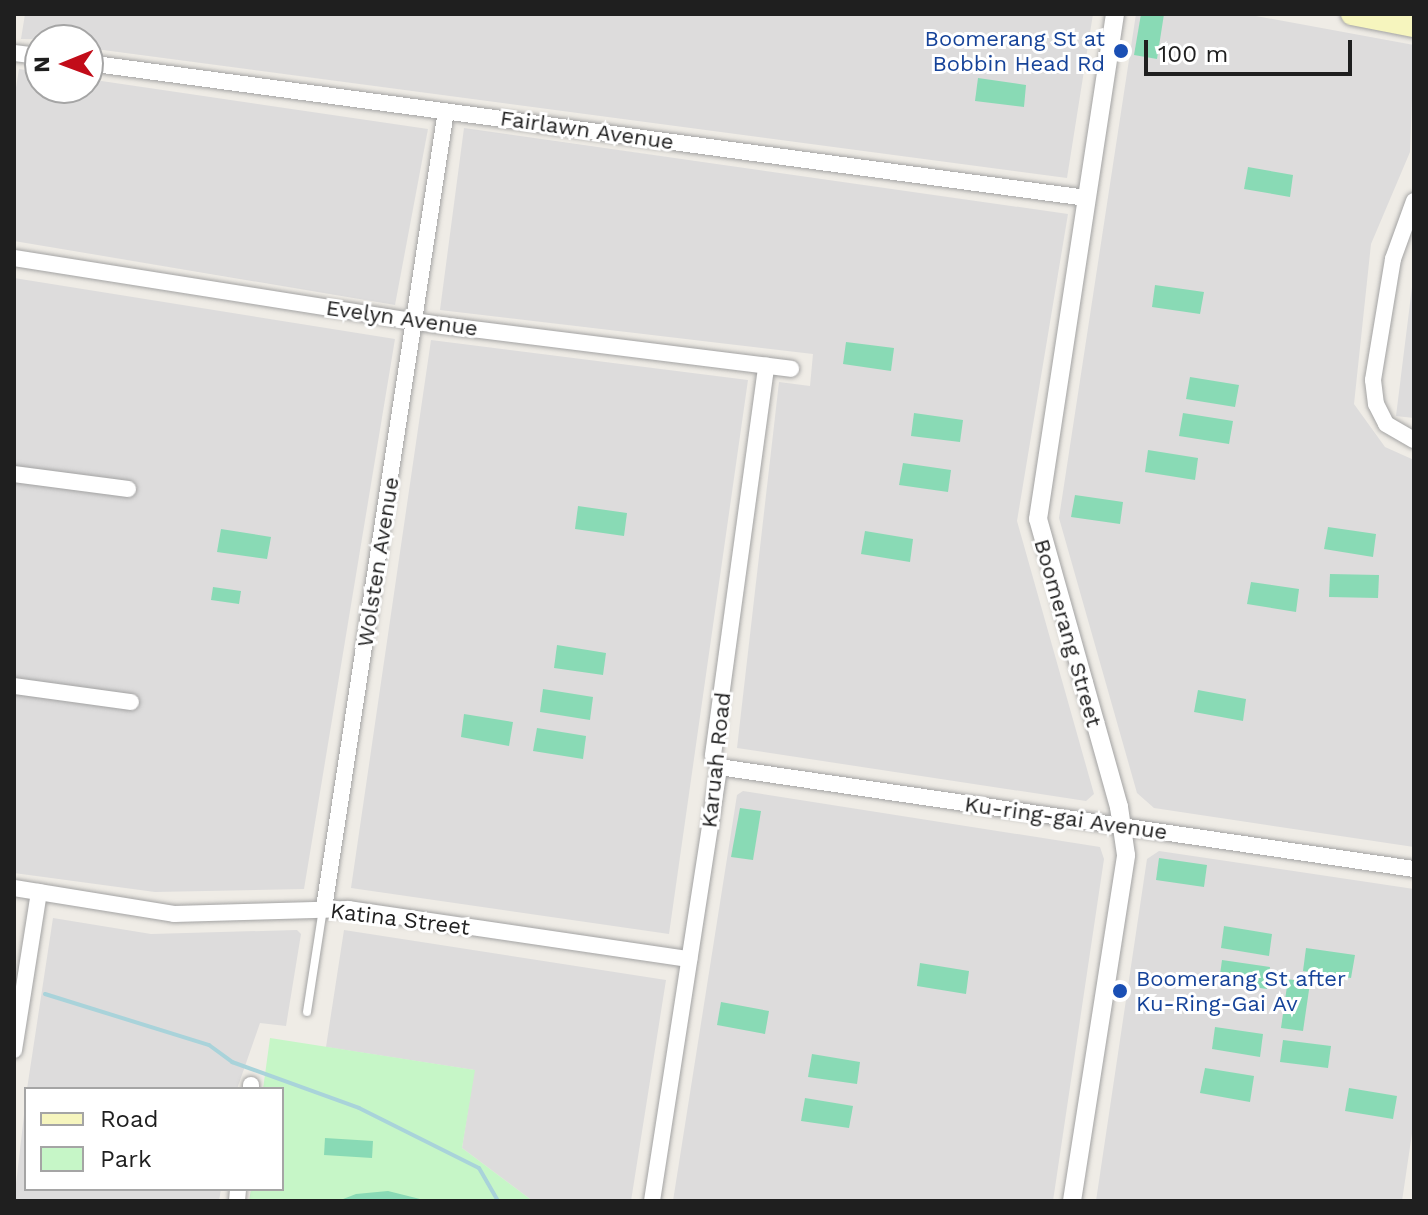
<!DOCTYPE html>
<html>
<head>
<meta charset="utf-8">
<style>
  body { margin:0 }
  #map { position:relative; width:1428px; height:1215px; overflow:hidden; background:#efece6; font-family:"Work Sans",sans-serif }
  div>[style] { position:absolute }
  .residential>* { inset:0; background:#dddcdc }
  .park>* { inset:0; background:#c6f6c7 }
  .pitch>* { inset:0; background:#89dab5 }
  .stream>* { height:4px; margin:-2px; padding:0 2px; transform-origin:2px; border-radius:2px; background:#a9d3da }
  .roads { filter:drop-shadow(0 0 2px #a3a3a3) drop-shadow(0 0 2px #a3a3a3) }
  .service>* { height:8px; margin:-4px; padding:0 4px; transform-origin:4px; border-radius:4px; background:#fff }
  .minor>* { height:16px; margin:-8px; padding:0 8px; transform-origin:8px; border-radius:8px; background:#fff }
  .tertiary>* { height:18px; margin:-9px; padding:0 9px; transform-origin:9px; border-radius:9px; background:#fff }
  .secondary>* { height:22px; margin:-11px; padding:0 11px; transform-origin:11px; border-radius:11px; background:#f6f5be }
  .dots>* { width:22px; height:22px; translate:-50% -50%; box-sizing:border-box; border:4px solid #fff; border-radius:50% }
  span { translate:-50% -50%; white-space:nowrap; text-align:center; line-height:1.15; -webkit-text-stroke:6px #fff; paint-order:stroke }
  .transit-label { font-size:22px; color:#164399 }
  .right { translate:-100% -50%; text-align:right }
  .left { translate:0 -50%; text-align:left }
  .street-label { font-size:22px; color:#1f1f1f }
  .frame { position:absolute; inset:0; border:16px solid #1f1f1f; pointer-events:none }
  .legend { position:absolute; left:24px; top:1087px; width:260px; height:104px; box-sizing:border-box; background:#fff; border:2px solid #a5a5a5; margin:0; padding:10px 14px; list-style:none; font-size:24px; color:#1f1f1f }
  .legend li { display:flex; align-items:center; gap:16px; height:40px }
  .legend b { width:40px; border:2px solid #a5a5a5 }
  .north { position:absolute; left:24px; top:24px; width:80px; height:80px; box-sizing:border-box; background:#fff; border:2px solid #a5a5a5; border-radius:50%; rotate:269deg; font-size:22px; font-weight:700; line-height:32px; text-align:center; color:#1f1f1f }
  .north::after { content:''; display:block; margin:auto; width:28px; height:36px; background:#c20c19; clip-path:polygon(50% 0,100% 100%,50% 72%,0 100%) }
  .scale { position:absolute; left:1144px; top:40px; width:208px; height:36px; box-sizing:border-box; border:4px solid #1f1f1f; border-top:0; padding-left:10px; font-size:24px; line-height:28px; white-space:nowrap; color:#1f1f1f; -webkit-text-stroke:6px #fff; paint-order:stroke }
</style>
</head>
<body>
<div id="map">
  <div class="residential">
    <div style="clip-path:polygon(25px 14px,1093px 14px,1067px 178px,88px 48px,88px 40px,21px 39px)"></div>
    <div style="clip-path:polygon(1136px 14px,1245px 14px,1414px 45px,1410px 152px,1371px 244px,1354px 404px,1385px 447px,1414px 460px,1414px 847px,1154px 808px,1137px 793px,1059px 518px)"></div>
    <div style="clip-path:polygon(19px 69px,40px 72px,40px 88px,88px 88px,88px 79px,428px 129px,395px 305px,14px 241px,14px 100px)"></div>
    <div style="clip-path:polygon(464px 128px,1068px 214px,1017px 521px,1094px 794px,1086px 801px,737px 748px,779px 382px,810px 386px,813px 354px,440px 310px)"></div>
    <div style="clip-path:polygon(1414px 271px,1414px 418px,1396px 416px)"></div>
    <div style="clip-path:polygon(14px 278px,395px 339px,304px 889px,155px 892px,14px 873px)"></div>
    <div style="clip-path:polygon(431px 340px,748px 380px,669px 934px,351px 888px)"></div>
    <div style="clip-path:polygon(743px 791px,1100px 847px,1104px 859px,1053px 1201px,673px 1201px,737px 795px)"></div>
    <div style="clip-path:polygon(1159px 851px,1414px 889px,1414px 1120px,1402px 1201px,1096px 1201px,1147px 859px)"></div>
    <div style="clip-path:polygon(53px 918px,151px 934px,297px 930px,301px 934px,286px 1026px,260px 1023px,237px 1089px,27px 1089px)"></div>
    <div style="clip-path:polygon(344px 930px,666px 980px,631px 1201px,530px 1199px,462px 1148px,474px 1070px,326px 1047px)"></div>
    <div style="clip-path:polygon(26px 1098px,26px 1189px,221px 1189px,219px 1201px,14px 1201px)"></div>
  </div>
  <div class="park">
    <div style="clip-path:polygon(270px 1038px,475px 1070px,462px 1148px,530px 1199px,545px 1201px,249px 1201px,251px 1189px,282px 1189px,282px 1089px,263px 1089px)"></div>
  </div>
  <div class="pitch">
    <div style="clip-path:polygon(1141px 14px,1164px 14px,1157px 59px,1134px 55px)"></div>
    <div style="clip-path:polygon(978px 78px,1026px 85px,1024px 107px,975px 101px)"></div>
    <div style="clip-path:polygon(1248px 167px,1293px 175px,1290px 197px,1244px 189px)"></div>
    <div style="clip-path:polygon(1155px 285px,1204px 292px,1200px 314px,1152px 307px)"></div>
    <div style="clip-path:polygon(846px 342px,894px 348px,891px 371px,843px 364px)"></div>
    <div style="clip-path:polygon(1190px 377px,1239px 385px,1235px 407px,1186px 399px)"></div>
    <div style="clip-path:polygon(914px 413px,963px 420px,960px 442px,911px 436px)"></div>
    <div style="clip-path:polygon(1183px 413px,1233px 421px,1229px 444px,1179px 436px)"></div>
    <div style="clip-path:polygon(1148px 450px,1198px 458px,1195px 480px,1145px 472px)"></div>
    <div style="clip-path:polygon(903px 463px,951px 470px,948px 492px,899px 485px)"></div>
    <div style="clip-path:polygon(1075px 495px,1123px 502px,1120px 524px,1071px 517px)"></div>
    <div style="clip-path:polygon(578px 506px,627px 513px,624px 536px,575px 529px)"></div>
    <div style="clip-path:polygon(1328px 527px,1376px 534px,1373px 557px,1324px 549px)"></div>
    <div style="clip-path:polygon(221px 529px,271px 537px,267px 559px,217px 552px)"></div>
    <div style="clip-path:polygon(865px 531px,913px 539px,910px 562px,861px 554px)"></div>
    <div style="clip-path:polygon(1330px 574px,1379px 575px,1378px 598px,1329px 597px)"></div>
    <div style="clip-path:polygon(1251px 582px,1299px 589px,1296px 612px,1247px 604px)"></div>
    <div style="clip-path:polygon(213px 587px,241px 591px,239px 604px,211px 600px)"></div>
    <div style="clip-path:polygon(557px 645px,606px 653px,603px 675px,554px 668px)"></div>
    <div style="clip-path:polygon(543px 689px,593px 697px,590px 720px,540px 712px)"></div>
    <div style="clip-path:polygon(1198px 690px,1246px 699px,1243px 721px,1194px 712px)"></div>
    <div style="clip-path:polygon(464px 714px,513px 722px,509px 746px,461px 737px)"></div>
    <div style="clip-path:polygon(537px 728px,586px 736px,583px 759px,533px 751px)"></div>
    <div style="clip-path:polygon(740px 808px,761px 811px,753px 860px,731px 857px)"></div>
    <div style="clip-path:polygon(1159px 858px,1207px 865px,1204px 887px,1156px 880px)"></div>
    <div style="clip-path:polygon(1224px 926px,1272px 934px,1269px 956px,1221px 948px)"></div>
    <div style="clip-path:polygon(1306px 948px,1355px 955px,1351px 978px,1303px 971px)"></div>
    <div style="clip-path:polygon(1222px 960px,1270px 967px,1267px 989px,1219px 982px)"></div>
    <div style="clip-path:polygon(920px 963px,969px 971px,966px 994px,917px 986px)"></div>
    <div style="clip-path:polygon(1288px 979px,1310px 983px,1303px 1031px,1281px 1028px)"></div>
    <div style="clip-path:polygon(721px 1002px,769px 1011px,765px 1034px,717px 1025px)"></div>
    <div style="clip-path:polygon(1215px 1027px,1263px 1034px,1260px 1057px,1212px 1049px)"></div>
    <div style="clip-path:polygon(1283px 1040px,1331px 1046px,1328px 1068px,1280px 1062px)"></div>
    <div style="clip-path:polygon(812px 1054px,860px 1062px,857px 1084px,808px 1077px)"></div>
    <div style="clip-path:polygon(1205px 1068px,1254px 1076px,1250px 1102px,1200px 1093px)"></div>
    <div style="clip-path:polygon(1349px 1088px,1397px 1096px,1393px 1119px,1345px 1111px)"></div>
    <div style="clip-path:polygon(805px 1098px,853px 1106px,849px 1128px,801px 1121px)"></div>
    <div style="clip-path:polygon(325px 1138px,373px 1141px,372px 1158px,324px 1155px)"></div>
    <div style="clip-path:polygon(388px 1191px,428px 1201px,338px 1201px,356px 1194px)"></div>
  </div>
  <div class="stream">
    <div style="left:45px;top:994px;width:172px;rotate:17.3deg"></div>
    <div style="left:209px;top:1045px;width:29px;rotate:36deg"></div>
    <div style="left:232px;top:1062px;width:135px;rotate:19.9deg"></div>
    <div style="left:359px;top:1108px;width:134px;rotate:26.6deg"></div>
    <div style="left:479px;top:1168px;width:38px;rotate:60deg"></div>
  </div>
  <div class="roads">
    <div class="service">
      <div style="left:307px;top:1012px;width:104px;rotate:-81.2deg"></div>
    </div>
    <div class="minor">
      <div style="left:14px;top:53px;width:26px;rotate:7deg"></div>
      <div style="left:88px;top:63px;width:1007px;rotate:7.7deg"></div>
      <div style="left:1414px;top:201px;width:62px;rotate:109.9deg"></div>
      <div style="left:1393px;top:259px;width:123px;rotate:99.4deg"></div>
      <div style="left:1373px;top:380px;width:24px;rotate:83deg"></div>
      <div style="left:1376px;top:404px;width:22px;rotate:63deg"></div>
      <div style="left:1386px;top:424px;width:32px;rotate:30deg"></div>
      <div style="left:14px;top:258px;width:407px;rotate:9deg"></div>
      <div style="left:416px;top:322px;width:378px;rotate:7.1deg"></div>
      <div style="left:14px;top:474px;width:115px;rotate:7.5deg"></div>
      <div style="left:14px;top:686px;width:118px;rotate:7.8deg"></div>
      <div style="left:719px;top:767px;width:702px;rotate:8.35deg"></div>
      <div style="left:14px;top:888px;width:162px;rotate:9.2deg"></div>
      <div style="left:174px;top:914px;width:175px;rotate:-1.6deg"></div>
      <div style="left:349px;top:909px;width:344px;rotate:8.4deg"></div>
      <div style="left:324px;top:908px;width:806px;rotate:-81.3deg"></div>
      <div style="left:14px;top:1050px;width:160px;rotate:-81deg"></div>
      <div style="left:251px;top:1089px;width:4px;rotate:-90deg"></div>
      <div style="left:237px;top:1201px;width:12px;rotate:-85deg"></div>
      <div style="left:652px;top:1201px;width:439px;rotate:-81.2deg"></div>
      <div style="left:719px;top:767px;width:13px;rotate:-117deg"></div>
      <div style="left:713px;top:755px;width:393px;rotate:-82.2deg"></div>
    </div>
    <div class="tertiary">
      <div style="left:1072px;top:1201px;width:350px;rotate:-81.1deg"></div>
      <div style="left:1126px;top:855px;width:49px;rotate:-98.3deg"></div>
      <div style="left:1119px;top:807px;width:299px;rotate:-105.7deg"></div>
      <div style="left:1038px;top:519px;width:511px;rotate:-81.33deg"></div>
    </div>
    <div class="secondary">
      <div style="left:1352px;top:14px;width:63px;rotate:11deg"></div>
    </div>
  </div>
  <div class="dots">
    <div style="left:1121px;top:51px;background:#1a4fb4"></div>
    <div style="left:1120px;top:991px;background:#1a4fb4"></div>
  </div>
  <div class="transit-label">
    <span class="right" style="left:1105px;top:51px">Boomerang St at<br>Bobbin Head Rd</span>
    <span class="left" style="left:1136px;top:991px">Boomerang St after<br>Ku-Ring-Gai Av</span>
  </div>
  <div class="street-label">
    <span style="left:587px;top:130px;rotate:8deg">Fairlawn Avenue</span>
    <span style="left:402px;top:318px;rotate:8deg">Evelyn Avenue</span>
    <span style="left:378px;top:562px;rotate:-81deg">Wolsten Avenue</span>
    <span style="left:1068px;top:633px;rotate:74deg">Boomerang Street</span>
    <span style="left:716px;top:760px;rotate:-84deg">Karuah Road</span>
    <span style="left:1066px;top:818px;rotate:8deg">Ku-ring-gai Avenue</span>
    <span style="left:400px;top:919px;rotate:7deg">Katina Street</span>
  </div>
  <div class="frame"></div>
  <ul class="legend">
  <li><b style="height:10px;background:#f6f5be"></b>Road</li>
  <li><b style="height:22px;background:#c6f6c7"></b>Park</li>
  </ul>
  <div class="north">N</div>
  <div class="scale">100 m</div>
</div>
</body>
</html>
